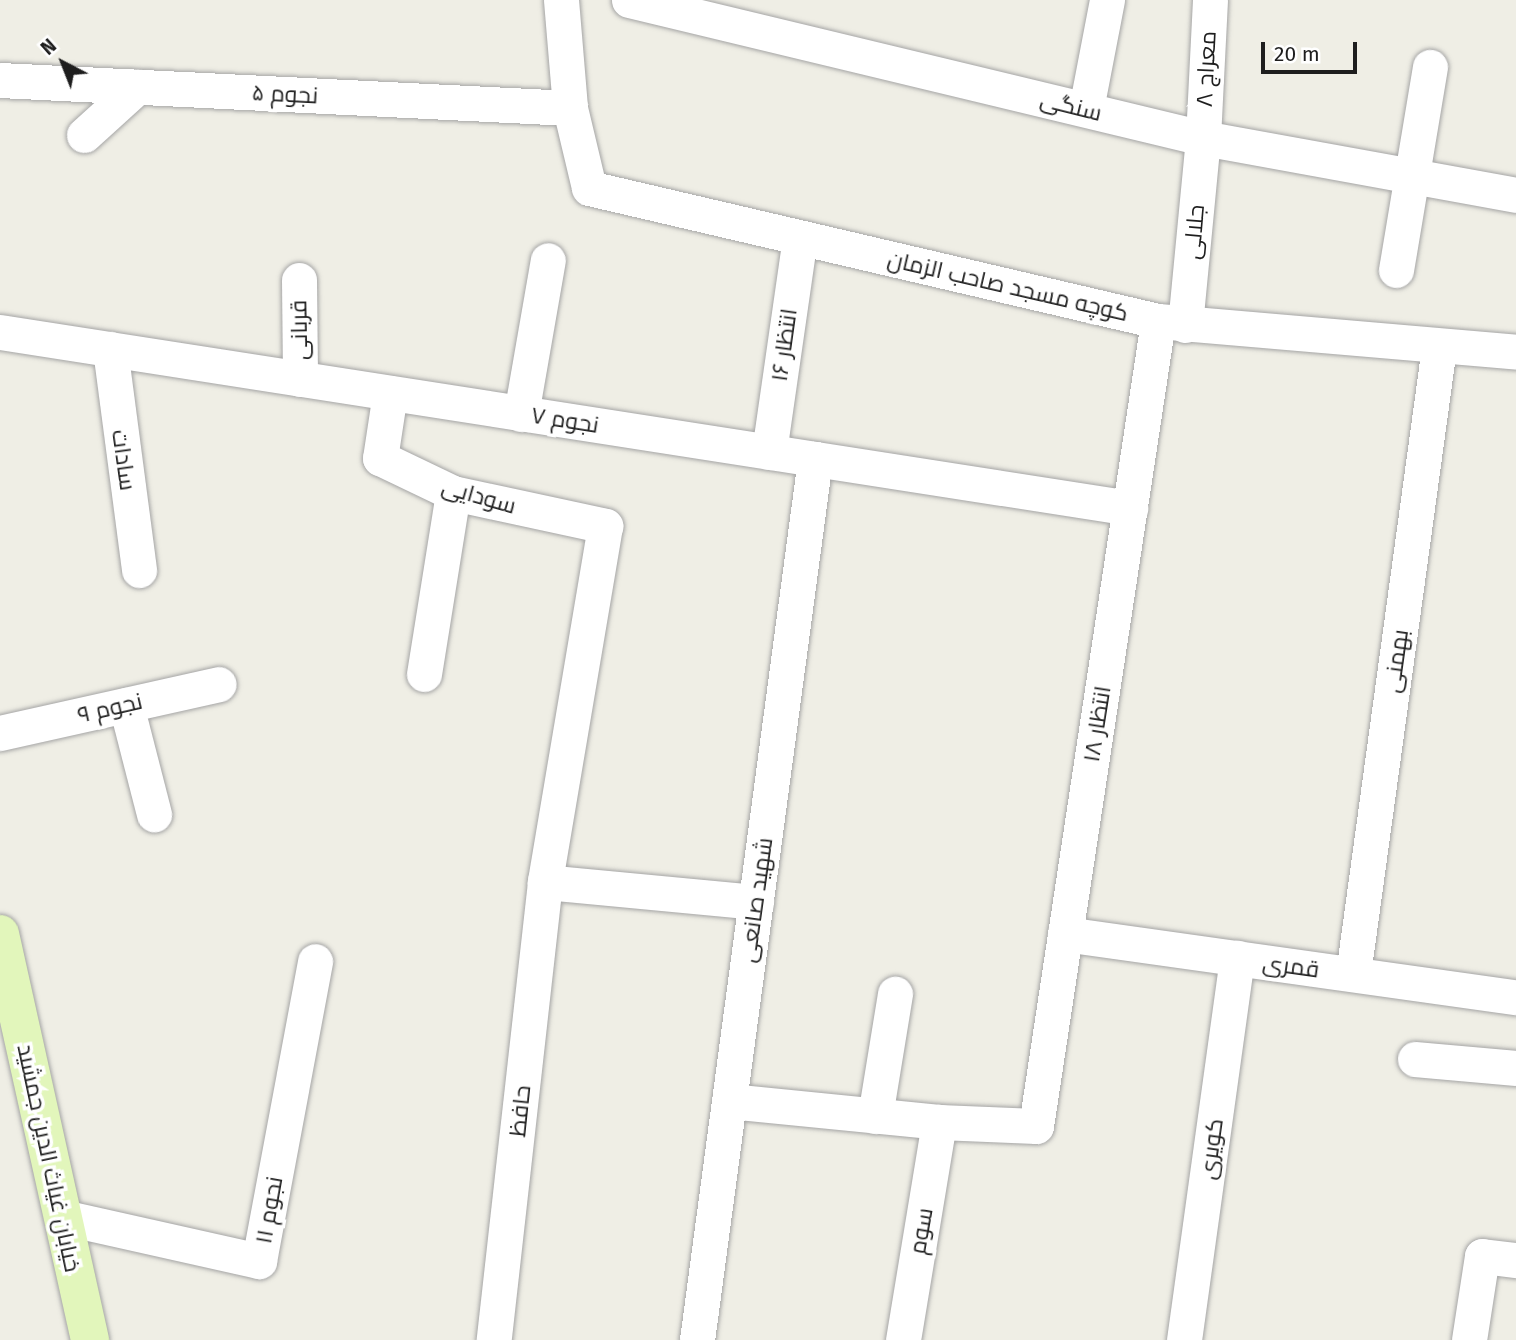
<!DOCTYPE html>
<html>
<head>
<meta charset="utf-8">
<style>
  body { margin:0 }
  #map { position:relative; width:1516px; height:1340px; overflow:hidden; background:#efeee5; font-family:"Fira Sans",Cairo,sans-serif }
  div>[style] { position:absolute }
  .roads { filter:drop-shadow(0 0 2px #a5a5a5) drop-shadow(0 0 2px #a5a5a5) }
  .minor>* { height:35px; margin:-17.5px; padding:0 17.5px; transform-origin:17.5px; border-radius:17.5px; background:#fff }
  .secondary>* { height:38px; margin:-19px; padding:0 19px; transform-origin:19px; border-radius:19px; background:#e2f6bb }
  span { translate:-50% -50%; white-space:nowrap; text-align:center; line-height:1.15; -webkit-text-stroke:7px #fff; paint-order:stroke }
  .street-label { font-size:23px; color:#1e1e1e }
  .north { position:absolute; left:28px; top:28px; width:70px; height:70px; -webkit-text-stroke:5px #fff; paint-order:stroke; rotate:318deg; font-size:19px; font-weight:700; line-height:28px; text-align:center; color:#1e1e1e }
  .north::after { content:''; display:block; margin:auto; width:24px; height:32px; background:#1e1e1e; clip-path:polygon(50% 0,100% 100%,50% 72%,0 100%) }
  .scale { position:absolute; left:1261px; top:42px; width:96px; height:32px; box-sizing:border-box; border:4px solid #1e1e1e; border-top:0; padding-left:9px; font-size:21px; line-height:24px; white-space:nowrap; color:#1e1e1e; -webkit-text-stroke:5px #fff; paint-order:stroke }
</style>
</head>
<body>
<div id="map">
  <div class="roads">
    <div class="minor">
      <div style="left:561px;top:0;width:108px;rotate:85.2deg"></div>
      <div style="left:570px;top:108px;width:82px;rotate:76.6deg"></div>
      <div style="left:589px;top:188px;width:584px;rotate:13.16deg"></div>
      <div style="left:1158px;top:321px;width:359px;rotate:4.9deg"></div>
      <div style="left:629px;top:0;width:590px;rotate:13.52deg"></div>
      <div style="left:1203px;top:138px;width:318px;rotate:10.3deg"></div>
      <div style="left:0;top:80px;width:571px;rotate:2.81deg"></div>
      <div style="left:1086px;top:109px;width:111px;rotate:-79.1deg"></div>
      <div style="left:84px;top:135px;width:72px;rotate:-42.2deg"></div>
      <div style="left:1396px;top:270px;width:206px;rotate:-80.5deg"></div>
      <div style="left:299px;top:280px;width:99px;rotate:89.4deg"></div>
      <div style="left:1185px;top:325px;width:188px;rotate:-84.5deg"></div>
      <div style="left:1203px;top:138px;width:138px;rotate:-87.1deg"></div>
      <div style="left:0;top:332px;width:1144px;rotate:8.85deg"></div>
      <div style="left:110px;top:349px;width:223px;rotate:82.5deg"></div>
      <div style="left:390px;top:393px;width:66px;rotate:98.7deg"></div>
      <div style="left:380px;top:458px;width:81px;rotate:25.6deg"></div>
      <div style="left:453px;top:493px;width:156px;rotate:12.2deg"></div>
      <div style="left:605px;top:526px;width:361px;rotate:99.6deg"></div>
      <div style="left:545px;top:882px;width:461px;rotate:96.4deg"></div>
      <div style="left:521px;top:414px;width:156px;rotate:-80.1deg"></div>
      <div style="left:769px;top:452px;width:216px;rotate:-81.8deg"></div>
      <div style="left:424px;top:674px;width:183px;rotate:-80.9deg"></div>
      <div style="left:126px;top:705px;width:113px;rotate:75.6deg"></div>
      <div style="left:0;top:733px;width:224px;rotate:-12.6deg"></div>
      <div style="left:545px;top:882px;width:212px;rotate:5.4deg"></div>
      <div style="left:1065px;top:934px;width:455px;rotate:8deg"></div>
      <div style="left:1353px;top:974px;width:633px;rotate:-82.19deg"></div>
      <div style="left:1415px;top:1059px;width:101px;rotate:5.1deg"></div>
      <div style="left:729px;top:1101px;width:211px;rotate:5.7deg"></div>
      <div style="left:939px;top:1122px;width:97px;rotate:2.4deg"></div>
      <div style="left:1036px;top:1126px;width:814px;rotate:-81.38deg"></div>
      <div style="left:875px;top:1116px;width:124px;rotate:-80.7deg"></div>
      <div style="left:62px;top:1217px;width:202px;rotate:12.6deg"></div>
      <div style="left:259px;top:1261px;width:305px;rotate:-79.4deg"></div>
      <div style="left:697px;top:1340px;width:889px;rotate:-82.37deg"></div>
      <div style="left:903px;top:1340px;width:221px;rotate:-80.6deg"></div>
      <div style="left:1184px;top:1340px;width:386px;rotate:-82.1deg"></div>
      <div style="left:1469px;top:1340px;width:85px;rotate:-81.2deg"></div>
      <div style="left:1482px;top:1256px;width:34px;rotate:7deg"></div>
    </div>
    <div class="secondary">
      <div style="left:0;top:934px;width:416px;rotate:77.5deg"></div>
    </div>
  </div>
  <div class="street-label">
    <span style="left:1206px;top:69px;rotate:-87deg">معراج ۸</span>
    <span style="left:285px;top:94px;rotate:3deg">نجوم ۵</span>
    <span style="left:1071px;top:106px;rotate:14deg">سنگی</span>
    <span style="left:1194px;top:232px;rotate:-85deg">جلالی</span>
    <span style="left:1008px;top:286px;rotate:13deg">کوچه مسجد صاحب الزمان</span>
    <span style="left:299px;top:330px;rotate:-91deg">قربانی</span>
    <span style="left:784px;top:345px;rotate:-82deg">انتظار ۱۶</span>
    <span style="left:565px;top:420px;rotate:9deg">نجوم ۷</span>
    <span style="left:124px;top:460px;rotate:82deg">سادات</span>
    <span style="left:479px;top:496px;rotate:16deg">سودایی</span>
    <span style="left:1396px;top:661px;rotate:-82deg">بهمنی</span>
    <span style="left:110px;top:708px;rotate:-13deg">نجوم ۹</span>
    <span style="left:1097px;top:724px;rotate:-81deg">انتظار ۱۸</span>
    <span style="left:756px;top:900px;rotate:-82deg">شهید صانعی</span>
    <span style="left:1291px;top:966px;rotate:8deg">قمری</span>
    <span style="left:520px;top:1111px;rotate:-84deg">حافظ</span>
    <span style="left:1211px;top:1149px;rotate:-82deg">کویری</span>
    <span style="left:49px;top:1158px;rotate:78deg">خیابان غیاث الدین جمشید</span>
    <span style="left:269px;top:1210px;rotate:-80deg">نجوم ۱۱</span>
    <span style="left:921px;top:1231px;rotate:-80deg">سوم</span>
  </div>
  <div class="north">N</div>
  <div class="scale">20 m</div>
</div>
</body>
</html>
